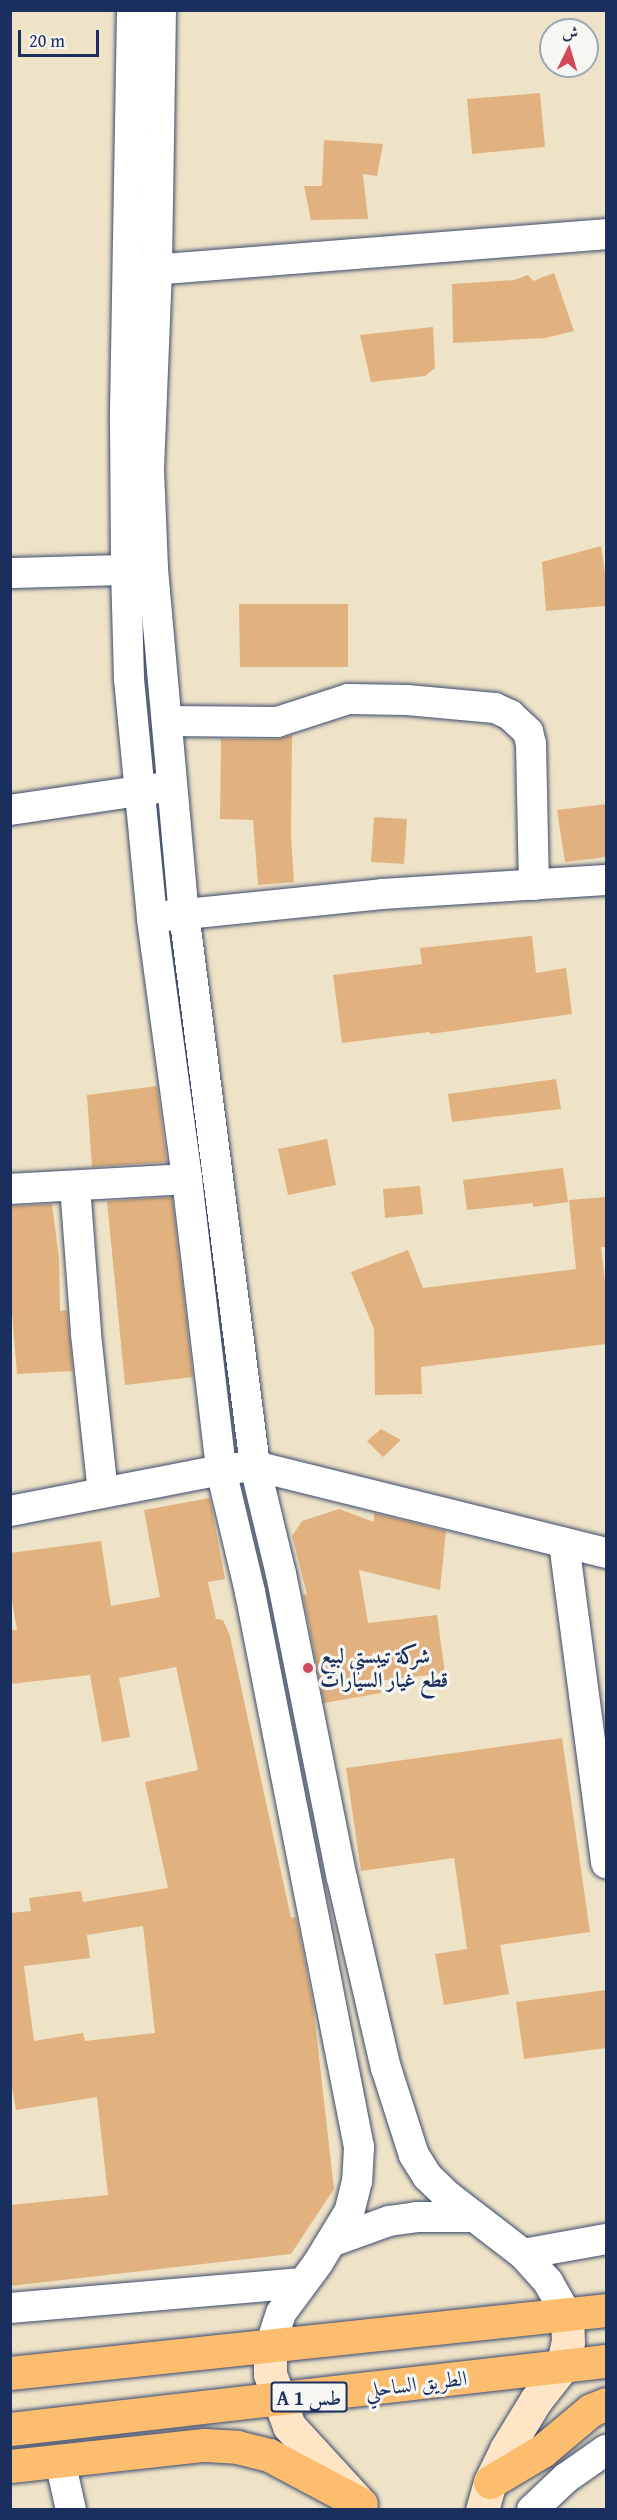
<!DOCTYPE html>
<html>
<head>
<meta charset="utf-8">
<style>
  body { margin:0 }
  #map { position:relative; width:617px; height:2520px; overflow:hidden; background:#efe3c7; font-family:"Gentium Book Plus",Amiri,serif }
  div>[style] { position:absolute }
  .building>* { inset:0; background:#e1b27f }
  .roads { filter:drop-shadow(0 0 2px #3b4a6e) drop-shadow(0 0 2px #3b4a6e) }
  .street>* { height:30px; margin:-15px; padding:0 15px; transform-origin:15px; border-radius:15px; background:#fff }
  .secondary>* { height:33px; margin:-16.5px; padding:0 16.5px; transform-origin:16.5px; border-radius:16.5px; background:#fee5c5 }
  .highway>* { height:33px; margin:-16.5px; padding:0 16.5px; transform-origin:16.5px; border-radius:16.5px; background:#fcbd6f }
  .dots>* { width:16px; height:16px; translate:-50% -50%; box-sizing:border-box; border:3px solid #f6f6f2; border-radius:50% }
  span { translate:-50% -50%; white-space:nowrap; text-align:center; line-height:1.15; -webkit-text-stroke:6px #f6f6f2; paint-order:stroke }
  .shield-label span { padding:2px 4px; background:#f6f6f2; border:2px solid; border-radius:4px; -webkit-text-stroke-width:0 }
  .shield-label { font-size:20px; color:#1b2f5e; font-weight:700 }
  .poi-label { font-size:21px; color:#1b2f5e; font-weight:700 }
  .left { translate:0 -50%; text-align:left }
  .street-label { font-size:21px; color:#1b2f5e }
  .frame { position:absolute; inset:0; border:12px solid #1b2f5e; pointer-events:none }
  .north { position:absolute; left:539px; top:18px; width:60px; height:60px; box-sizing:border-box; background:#f6f6f2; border:2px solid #9ea6b7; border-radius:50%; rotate:5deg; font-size:16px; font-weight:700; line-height:24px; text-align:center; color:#1b2f5e }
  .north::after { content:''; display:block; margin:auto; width:21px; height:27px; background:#d1495b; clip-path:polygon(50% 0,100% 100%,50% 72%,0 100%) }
  .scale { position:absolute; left:18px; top:30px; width:81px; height:27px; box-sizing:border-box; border:3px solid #1b2f5e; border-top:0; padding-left:8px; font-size:18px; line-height:21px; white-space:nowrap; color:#1b2f5e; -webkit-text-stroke:4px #f6f6f2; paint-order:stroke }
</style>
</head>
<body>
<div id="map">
  <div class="building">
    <div style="clip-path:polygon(540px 93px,545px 147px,472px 154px,467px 99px)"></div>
    <div style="clip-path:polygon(324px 140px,383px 144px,377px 176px,363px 174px,368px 219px,311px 220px,304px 186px,322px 186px)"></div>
    <div style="clip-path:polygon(554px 273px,574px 331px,545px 338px,453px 343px,452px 284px,514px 280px,528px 275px,533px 281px)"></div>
    <div style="clip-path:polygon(433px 327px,435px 368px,425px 376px,371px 382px,360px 335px)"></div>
    <div style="clip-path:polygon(601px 546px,606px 580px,606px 606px,546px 611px,542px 562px)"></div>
    <div style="clip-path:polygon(239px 604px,348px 604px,348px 667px,240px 667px)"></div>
    <div style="clip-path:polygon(292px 735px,291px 835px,294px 882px,258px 885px,253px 820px,220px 819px,221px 739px,277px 739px)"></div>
    <div style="clip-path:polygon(606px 804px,606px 857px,565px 862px,557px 810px)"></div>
    <div style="clip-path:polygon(374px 817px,407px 819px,404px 864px,371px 862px)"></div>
    <div style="clip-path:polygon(532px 936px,536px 973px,566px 968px,572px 1014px,430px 1034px,430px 1032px,342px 1043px,333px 975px,422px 964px,420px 948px)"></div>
    <div style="clip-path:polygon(556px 1079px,561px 1109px,452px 1122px,448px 1094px)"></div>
    <div style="clip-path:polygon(157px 1086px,167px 1162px,92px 1167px,87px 1095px)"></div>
    <div style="clip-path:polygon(327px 1139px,336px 1185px,288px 1195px,278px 1149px)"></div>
    <div style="clip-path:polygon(563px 1168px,568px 1202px,533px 1207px,533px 1203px,467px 1210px,463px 1180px)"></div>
    <div style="clip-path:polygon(420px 1186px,423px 1214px,385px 1218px,383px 1189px)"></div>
    <div style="clip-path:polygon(172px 1197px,193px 1377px,125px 1385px,107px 1201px)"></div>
    <div style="clip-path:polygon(606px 1197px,606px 1247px,601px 1247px,606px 1289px,606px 1344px,421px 1367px,422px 1394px,375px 1395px,374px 1329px,351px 1272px,408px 1250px,423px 1288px,576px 1269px,569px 1200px)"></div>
    <div style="clip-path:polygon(52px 1204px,59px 1259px,60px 1311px,67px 1310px,73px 1371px,17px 1374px,10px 1288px,10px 1206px)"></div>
    <div style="clip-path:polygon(381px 1429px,401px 1440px,383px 1457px,367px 1441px)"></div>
    <div style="clip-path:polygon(evenodd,210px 1498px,225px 1579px,208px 1582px,216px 1619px,223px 1620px,230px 1636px,291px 1918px,296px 1917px,313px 2004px,334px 2189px,291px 2254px,10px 2286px,10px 2205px,108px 2195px,97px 2097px,16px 2110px,10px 2076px,10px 1913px,31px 1911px,29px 1898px,81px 1891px,83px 1902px,168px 1888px,145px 1782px,198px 1770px,176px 1667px,119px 1678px,130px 1737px,102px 1742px,90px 1675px,10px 1684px,10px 1630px,17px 1630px,10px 1589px,10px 1553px,101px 1541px,111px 1606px,160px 1597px,144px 1510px,210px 1498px,143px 1926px,155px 2033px,85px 2041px,83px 2033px,34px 2041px,24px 1966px,90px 1958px,87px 1935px,143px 1926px)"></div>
    <div style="clip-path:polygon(339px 1509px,374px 1522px,374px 1513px,446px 1531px,440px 1590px,359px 1570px,368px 1623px,437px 1615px,445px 1673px,379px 1681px,381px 1693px,324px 1703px,303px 1595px,307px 1594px,292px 1536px,302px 1521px)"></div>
    <div style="clip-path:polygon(562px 1738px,590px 1932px,500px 1945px,509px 1994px,444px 2005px,435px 1954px,467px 1949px,454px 1858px,361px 1871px,346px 1768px)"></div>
    <div style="clip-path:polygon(606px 1990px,606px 2048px,524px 2059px,516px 2002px)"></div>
  </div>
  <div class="roads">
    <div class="street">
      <div style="left:132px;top:10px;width:409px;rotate:91deg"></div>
      <div style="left:125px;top:419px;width:151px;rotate:89.6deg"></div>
      <div style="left:126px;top:570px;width:109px;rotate:88.4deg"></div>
      <div style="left:129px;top:679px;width:241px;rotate:84.5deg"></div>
      <div style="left:152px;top:919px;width:262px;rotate:82.3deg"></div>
      <div style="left:187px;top:1179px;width:293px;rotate:83.3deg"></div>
      <div style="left:221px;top:1470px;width:125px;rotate:76.6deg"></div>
      <div style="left:250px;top:1592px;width:566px;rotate:78.89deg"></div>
      <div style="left:359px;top:2147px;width:34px;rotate:93deg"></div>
      <div style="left:357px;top:2181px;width:32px;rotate:104deg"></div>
      <div style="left:349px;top:2212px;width:60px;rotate:121.3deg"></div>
      <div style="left:318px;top:2263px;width:62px;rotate:126.5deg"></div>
      <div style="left:281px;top:2313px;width:36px;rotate:108deg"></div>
      <div style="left:161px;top:10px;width:260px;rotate:90.9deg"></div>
      <div style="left:157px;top:270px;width:199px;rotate:92.3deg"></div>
      <div style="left:149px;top:469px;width:100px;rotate:87.7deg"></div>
      <div style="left:153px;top:569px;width:345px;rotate:84.9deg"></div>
      <div style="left:184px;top:913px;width:558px;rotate:82.68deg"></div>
      <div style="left:255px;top:1466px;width:111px;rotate:76.5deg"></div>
      <div style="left:281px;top:1574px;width:310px;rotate:78.7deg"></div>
      <div style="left:342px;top:1878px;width:195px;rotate:77deg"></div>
      <div style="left:386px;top:2068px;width:91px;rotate:72.2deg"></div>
      <div style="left:414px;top:2155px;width:25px;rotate:58deg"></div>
      <div style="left:427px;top:2176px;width:30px;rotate:44deg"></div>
      <div style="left:449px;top:2197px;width:93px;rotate:37.6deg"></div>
      <div style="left:523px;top:2254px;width:38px;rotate:48deg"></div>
      <div style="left:548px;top:2282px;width:38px;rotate:60deg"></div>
      <div style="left:138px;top:271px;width:469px;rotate:-4.5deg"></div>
      <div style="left:10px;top:573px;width:116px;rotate:-1.5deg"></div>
      <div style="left:168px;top:721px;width:109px;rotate:0.5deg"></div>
      <div style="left:277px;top:722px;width:75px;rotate:-17.9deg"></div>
      <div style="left:348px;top:699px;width:59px;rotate:1deg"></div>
      <div style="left:407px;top:700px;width:88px;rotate:5.2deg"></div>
      <div style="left:495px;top:708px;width:17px;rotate:25deg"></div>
      <div style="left:510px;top:715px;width:25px;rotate:43deg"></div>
      <div style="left:528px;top:732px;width:12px;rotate:76deg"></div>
      <div style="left:531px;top:744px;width:141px;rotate:88.8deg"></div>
      <div style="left:10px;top:810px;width:151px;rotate:-8.4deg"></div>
      <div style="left:166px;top:916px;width:217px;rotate:-5.8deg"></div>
      <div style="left:382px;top:894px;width:224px;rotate:-3.6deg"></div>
      <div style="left:75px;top:1186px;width:148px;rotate:85.7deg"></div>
      <div style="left:86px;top:1334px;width:159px;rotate:83.9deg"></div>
      <div style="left:10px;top:1189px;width:177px;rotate:-3.2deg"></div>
      <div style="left:10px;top:1511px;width:215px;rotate:-11deg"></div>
      <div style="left:221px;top:1470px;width:34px;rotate:-7deg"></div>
      <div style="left:255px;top:1466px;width:362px;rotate:13.9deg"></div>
      <div style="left:564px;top:1543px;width:323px;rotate:82.5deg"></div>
      <div style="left:331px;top:2242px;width:62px;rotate:-19.9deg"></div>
      <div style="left:389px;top:2221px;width:28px;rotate:-8deg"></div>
      <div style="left:417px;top:2217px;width:57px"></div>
      <div style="left:523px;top:2254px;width:84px;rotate:-10.2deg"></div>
      <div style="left:10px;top:2308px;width:293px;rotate:-4.9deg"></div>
      <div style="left:60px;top:2461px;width:50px;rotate:77.3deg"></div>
      <div style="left:532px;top:2510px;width:47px;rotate:-43.3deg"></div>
      <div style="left:566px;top:2478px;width:49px;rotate:-35deg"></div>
    </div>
    <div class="secondary">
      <div style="left:270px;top:2347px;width:27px;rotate:90deg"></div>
      <div style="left:270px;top:2374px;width:55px;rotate:69.9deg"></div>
      <div style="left:289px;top:2426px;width:99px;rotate:47.5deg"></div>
      <div style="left:482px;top:2510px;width:29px;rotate:-74deg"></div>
      <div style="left:490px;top:2482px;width:37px;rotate:-64deg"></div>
      <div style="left:506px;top:2449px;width:57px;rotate:-58.5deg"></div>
      <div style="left:536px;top:2400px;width:42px;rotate:-51.8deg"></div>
      <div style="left:562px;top:2367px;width:26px;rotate:-77deg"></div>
      <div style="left:568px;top:2342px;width:27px;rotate:-92deg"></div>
    </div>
    <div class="highway">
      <div style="left:10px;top:2373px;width:599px;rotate:-6.03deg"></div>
      <div style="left:10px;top:2429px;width:600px;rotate:-6.51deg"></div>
      <div style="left:10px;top:2466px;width:195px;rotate:-6.2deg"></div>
      <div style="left:204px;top:2445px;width:33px;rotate:3deg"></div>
      <div style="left:237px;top:2447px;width:33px;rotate:14deg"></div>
      <div style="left:269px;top:2455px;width:104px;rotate:28deg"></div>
      <div style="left:490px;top:2482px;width:61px;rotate:-30.8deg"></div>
      <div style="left:542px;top:2451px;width:64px;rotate:-39.9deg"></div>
      <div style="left:591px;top:2410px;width:16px;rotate:-22deg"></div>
    </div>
  </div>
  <div class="dots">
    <div style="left:308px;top:1668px;background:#d1495b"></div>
  </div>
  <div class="shield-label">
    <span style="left:309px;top:2397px">A 1 طس</span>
  </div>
  <div class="poi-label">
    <span class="left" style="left:320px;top:1668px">شركة تيبستي لبيع<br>قطع غيار السيارات</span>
  </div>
  <div class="street-label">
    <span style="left:416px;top:2384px;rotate:-7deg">الطريق الساحلي</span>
  </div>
  <div class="frame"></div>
  <div class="north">ش</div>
  <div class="scale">20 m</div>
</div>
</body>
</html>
